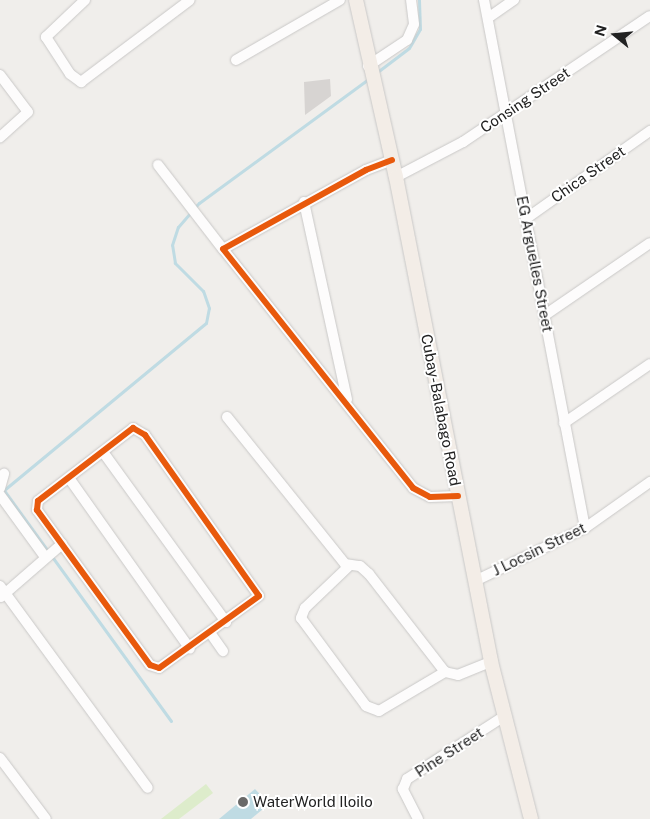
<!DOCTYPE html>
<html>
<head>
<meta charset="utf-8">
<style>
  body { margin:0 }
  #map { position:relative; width:650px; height:819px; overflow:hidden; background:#f0eeeb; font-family:"Public Sans",sans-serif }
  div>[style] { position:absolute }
  .grass>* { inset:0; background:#ddeccb }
  .water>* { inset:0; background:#bfdbe3 }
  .stream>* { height:3px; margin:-1.5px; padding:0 1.5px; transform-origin:1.5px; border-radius:1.5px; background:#bfdbe3 }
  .building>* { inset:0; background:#d7d4d2 }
  .roads { filter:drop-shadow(0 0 1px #c9c8c7) drop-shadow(0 0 1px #c9c8c7) }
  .minor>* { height:10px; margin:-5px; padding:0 5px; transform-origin:5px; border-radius:5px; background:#fdfcfc }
  .major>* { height:14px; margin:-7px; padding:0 7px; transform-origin:7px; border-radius:7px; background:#f3ede7 }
  .cycleway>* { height:6px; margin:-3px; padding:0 3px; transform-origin:3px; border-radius:3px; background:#e8590c }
  .dots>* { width:14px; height:14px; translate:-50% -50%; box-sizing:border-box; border:2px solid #fff; border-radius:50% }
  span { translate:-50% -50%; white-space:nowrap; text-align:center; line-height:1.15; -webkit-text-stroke:4px #fff; paint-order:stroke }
  .street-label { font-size:15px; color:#222 }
  .poi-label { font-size:15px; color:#222 }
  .left { translate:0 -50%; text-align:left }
  .north { position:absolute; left:590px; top:10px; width:50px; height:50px; -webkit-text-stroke:4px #fff; paint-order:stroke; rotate:287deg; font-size:14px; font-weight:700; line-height:20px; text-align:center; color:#222 }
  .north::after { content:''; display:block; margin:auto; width:18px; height:22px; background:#222; clip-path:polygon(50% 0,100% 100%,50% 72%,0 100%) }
</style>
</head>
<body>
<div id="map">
  <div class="grass">
    <div style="clip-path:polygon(206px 784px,213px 793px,179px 819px,161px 819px)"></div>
  </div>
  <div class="water">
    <div style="clip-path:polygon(255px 789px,269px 804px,251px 819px,219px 819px)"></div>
  </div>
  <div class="stream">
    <div style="left:376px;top:73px;width:41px;rotate:-37.1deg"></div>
    <div style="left:409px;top:48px;width:22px;rotate:-60deg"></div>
    <div style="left:420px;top:29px;width:29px;rotate:-92deg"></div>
    <div style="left:171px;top:721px;width:285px;rotate:-125.9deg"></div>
    <div style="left:4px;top:490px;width:262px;rotate:-39.6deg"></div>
    <div style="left:206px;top:323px;width:15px;rotate:-79deg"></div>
    <div style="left:209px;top:308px;width:18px;rotate:-109deg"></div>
    <div style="left:203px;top:291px;width:40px;rotate:-135deg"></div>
    <div style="left:175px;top:263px;width:18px;rotate:-99deg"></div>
    <div style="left:172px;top:245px;width:19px;rotate:-72deg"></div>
    <div style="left:178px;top:227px;width:32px;rotate:-49deg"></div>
    <div style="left:199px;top:203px;width:212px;rotate:-36.2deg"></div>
  </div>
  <div class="building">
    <div style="clip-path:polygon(330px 79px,331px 96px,305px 115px,304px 82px)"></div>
  </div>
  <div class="roads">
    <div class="minor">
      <div style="left:85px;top:0;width:54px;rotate:136.5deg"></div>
      <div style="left:46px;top:37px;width:44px;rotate:57deg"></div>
      <div style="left:70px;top:74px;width:14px;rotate:36deg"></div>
      <div style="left:81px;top:82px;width:136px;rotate:-37deg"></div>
      <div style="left:484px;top:0;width:538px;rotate:79.17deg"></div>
      <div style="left:488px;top:18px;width:32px;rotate:-35deg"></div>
      <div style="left:236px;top:60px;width:120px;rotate:-30deg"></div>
      <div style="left:368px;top:66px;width:47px;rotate:-33.7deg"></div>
      <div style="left:407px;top:40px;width:17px;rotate:-66deg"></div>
      <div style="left:414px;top:24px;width:24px;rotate:-97deg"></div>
      <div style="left:0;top:75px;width:46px;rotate:52.9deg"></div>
      <div style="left:28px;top:112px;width:38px;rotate:138deg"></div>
      <div style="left:392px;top:160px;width:28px;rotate:159deg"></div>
      <div style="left:366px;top:170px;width:163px;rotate:151.1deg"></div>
      <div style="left:223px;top:249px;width:305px;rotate:51.5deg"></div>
      <div style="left:413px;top:488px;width:19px;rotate:28deg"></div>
      <div style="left:430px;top:497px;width:28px;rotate:-2deg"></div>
      <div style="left:158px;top:165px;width:106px;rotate:52.3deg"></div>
      <div style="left:396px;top:177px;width:76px;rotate:-27.6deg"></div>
      <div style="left:463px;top:142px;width:225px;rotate:-34deg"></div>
      <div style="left:304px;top:202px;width:202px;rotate:77.7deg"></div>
      <div style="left:527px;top:218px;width:151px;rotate:-35.3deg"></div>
      <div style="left:545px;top:315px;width:127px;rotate:-34.4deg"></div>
      <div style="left:227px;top:417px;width:189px;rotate:51.2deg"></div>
      <div style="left:345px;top:564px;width:15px;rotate:8deg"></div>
      <div style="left:360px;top:566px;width:12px;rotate:42deg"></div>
      <div style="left:369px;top:574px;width:124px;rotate:52.2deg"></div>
      <div style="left:445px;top:672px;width:13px;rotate:13deg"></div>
      <div style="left:458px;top:675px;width:35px;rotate:-22deg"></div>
      <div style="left:564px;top:423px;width:104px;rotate:-34.5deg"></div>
      <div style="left:133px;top:428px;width:14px;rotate:30deg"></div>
      <div style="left:145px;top:435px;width:197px;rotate:54.7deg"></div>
      <div style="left:259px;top:596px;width:123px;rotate:144.2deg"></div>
      <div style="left:159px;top:668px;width:9px;rotate:-162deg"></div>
      <div style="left:150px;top:665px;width:192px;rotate:-126.1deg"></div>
      <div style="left:37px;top:510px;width:9px;rotate:-84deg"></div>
      <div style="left:38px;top:501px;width:120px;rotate:-37.5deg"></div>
      <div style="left:103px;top:452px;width:210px;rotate:54.1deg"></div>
      <div style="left:69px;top:478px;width:209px;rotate:54.7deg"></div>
      <div style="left:0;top:488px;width:15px;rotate:-74deg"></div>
      <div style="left:0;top:495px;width:77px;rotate:54deg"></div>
      <div style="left:349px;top:566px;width:61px;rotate:136.3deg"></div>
      <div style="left:305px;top:608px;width:11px;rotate:112deg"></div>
      <div style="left:301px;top:618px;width:109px;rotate:53.5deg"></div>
      <div style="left:366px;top:706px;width:14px;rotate:21deg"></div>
      <div style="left:379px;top:711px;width:77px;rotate:-30.6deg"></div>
      <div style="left:477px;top:580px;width:120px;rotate:-25.7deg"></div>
      <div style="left:585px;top:528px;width:80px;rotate:-35.3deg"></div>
      <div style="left:0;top:586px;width:250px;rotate:53.8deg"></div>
      <div style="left:1px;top:597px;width:81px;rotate:-41deg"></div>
      <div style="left:211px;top:634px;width:21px;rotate:55deg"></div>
      <div style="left:0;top:758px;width:76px;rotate:53deg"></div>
      <div style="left:418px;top:819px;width:34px;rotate:-117deg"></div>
      <div style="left:403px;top:789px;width:11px;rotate:-68deg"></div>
      <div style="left:407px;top:779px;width:114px;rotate:-32.9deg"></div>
    </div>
    <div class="major">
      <div style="left:356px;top:0;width:181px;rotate:77.3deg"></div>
      <div style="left:396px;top:177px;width:494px;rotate:78.9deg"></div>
      <div style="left:491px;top:662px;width:162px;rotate:75.7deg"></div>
    </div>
  </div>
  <div class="cycleway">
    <div style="left:392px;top:160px;width:28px;rotate:159deg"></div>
    <div style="left:366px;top:170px;width:163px;rotate:151.1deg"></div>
    <div style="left:223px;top:249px;width:305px;rotate:51.5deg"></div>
    <div style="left:413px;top:488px;width:19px;rotate:28deg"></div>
    <div style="left:430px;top:497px;width:28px;rotate:-2deg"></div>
    <div style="left:133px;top:428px;width:14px;rotate:30deg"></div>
    <div style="left:145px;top:435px;width:197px;rotate:54.7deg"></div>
    <div style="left:259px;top:596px;width:123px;rotate:144.2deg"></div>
    <div style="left:159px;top:668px;width:9px;rotate:-162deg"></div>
    <div style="left:150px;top:665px;width:192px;rotate:-126.1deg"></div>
    <div style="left:37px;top:510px;width:9px;rotate:-84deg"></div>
    <div style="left:38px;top:501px;width:120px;rotate:-37.5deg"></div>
  </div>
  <div class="dots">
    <div style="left:243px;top:802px;background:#6a6968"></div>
  </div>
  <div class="street-label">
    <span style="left:525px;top:100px;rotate:-34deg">Consing Street</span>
    <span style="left:588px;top:174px;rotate:-35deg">Chica Street</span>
    <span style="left:535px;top:264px;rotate:79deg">EG Arguelles Street</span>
    <span style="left:441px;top:410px;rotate:79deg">Cubay-Balabago Road</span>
    <span style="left:539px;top:549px;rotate:-26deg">J Locsin Street</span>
    <span style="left:449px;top:752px;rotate:-33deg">Pine Street</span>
  </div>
  <div class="poi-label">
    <span class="left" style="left:253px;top:802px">WaterWorld Iloilo</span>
  </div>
  <div class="north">N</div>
</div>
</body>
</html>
